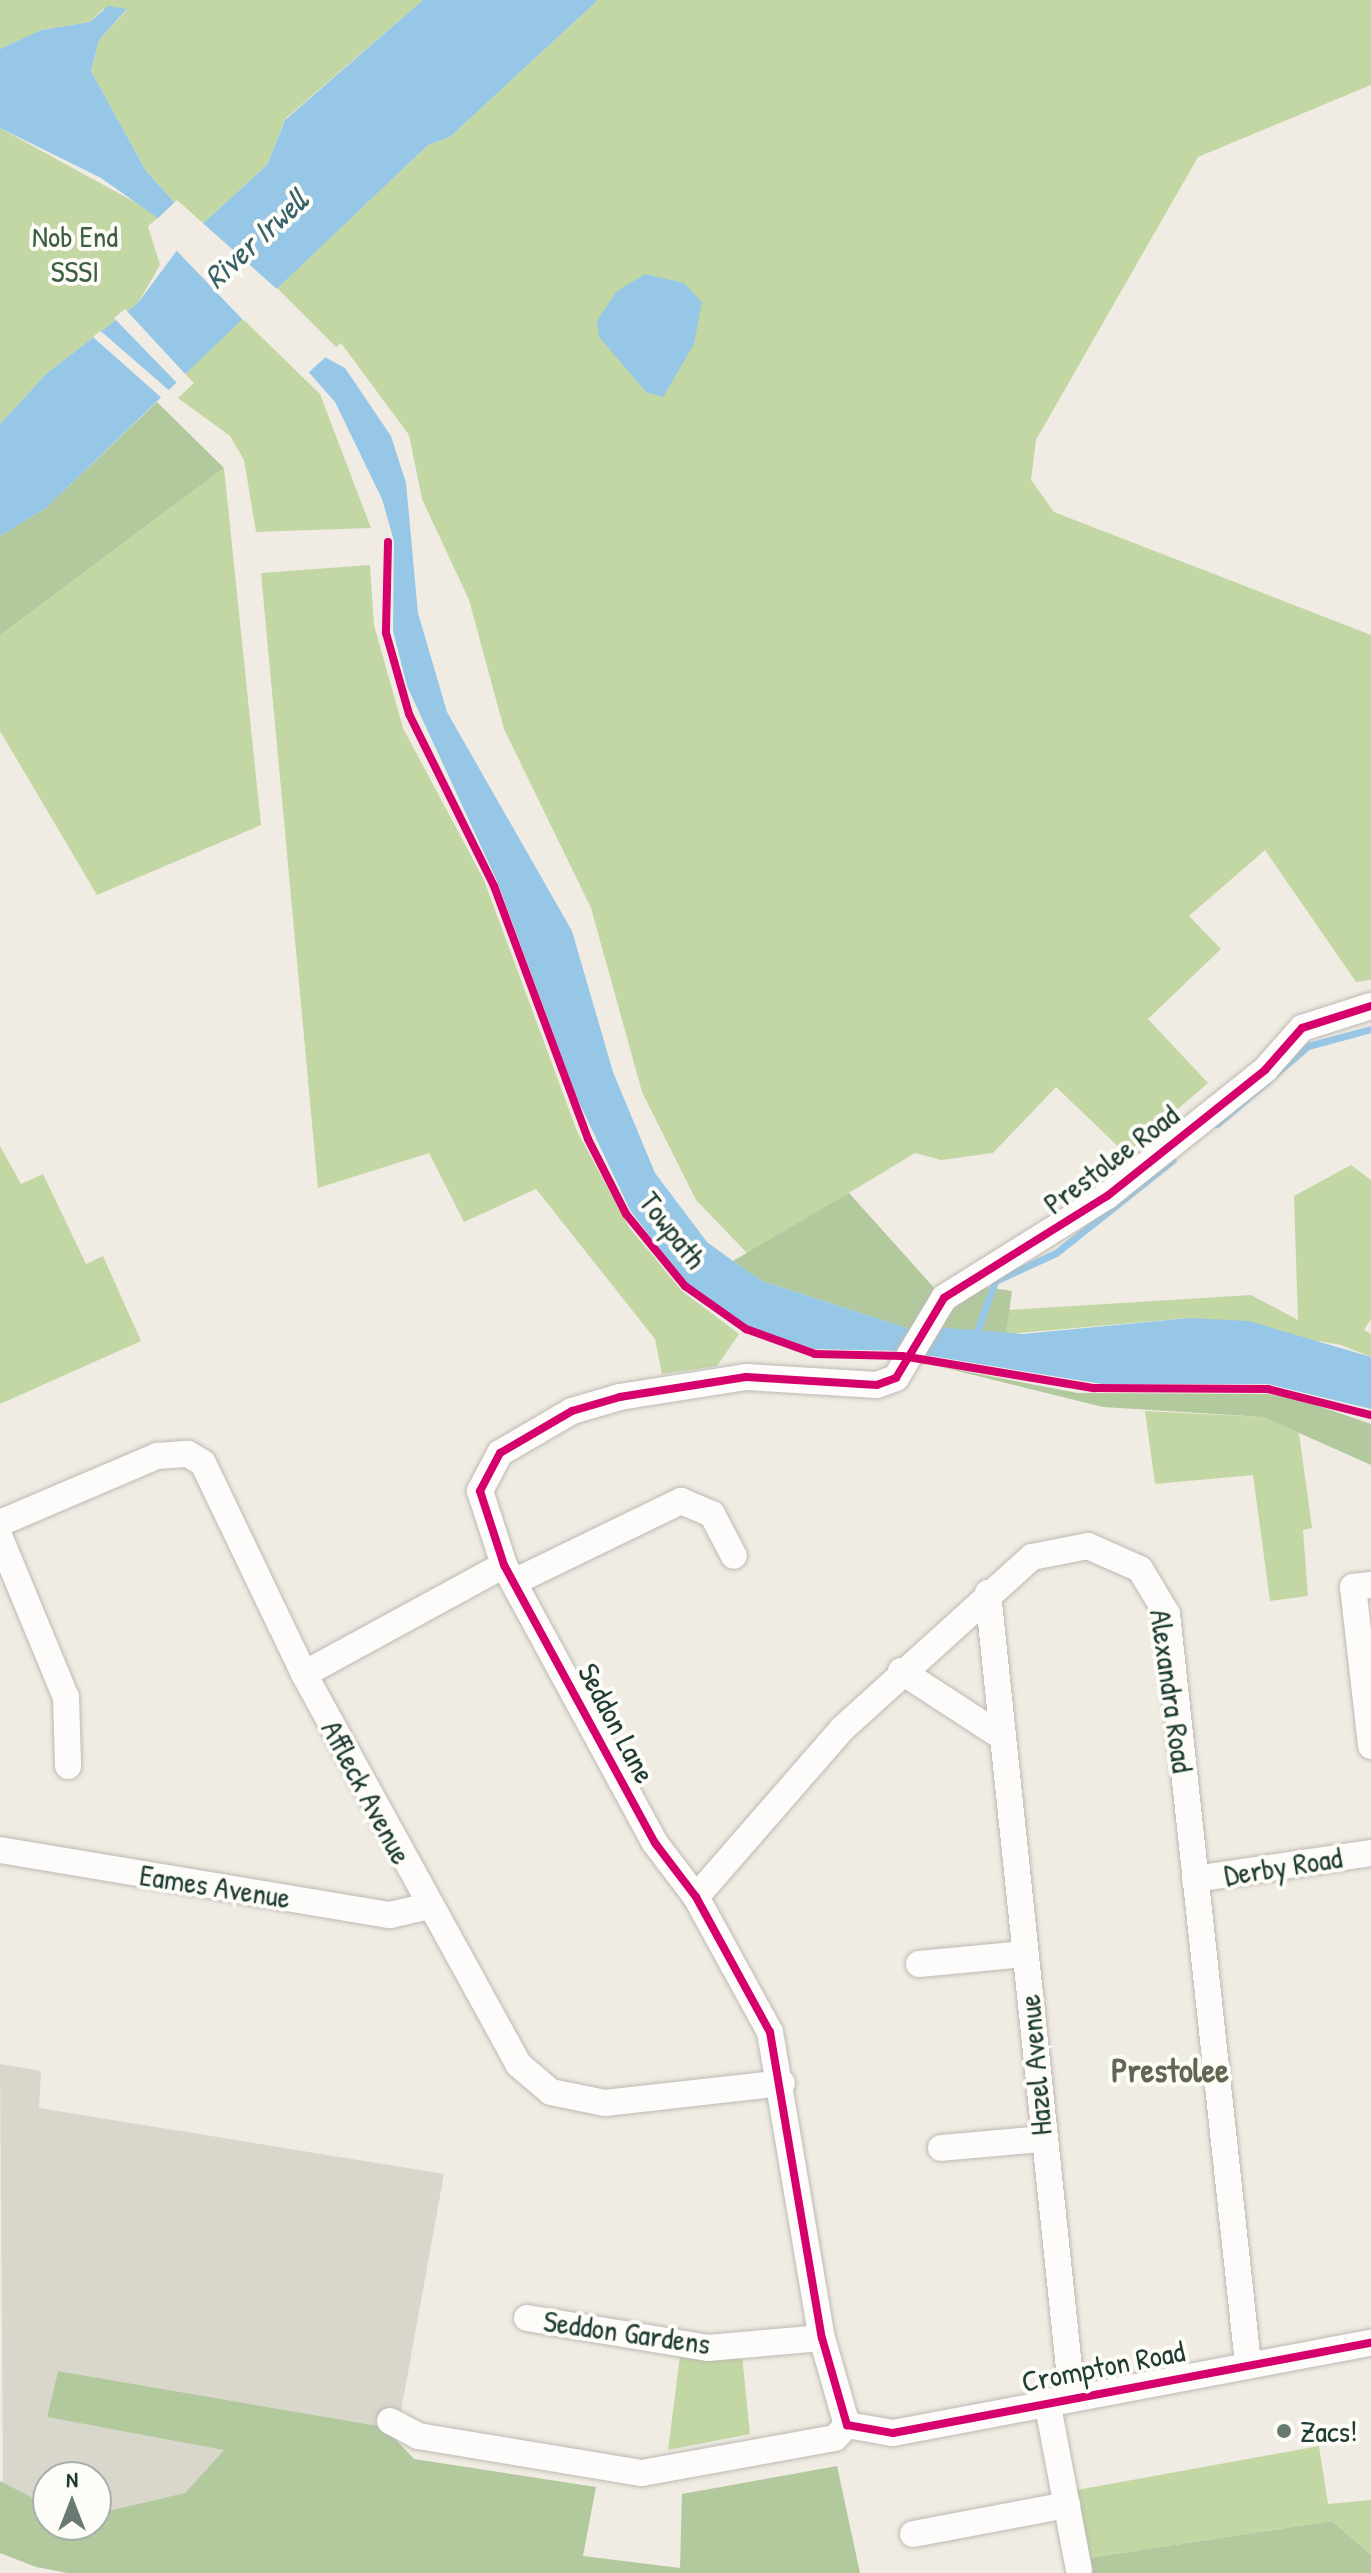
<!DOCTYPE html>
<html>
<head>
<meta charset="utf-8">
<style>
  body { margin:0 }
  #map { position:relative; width:1371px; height:2573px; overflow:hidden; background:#f1ece3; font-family:"Patrick Hand",sans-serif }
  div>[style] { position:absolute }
  .industrial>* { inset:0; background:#d9d7cb }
  .green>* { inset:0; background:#c3d7a4 }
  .forest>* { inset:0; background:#b2c89d }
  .water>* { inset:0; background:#97c7e6 }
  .pier>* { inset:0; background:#f1ece3 }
  .stream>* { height:7px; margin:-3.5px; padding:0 3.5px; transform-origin:3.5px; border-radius:3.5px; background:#97c7e6 }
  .roads { filter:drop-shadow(0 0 2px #bbbab4) drop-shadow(0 0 2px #bbbab4) }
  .minor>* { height:26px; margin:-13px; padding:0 13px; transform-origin:13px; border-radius:13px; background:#fdfcfb }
  .cycleway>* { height:8px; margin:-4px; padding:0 4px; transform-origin:4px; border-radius:4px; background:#d6006c }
  .dots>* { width:22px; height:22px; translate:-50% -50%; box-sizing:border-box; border:4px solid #fdfcf7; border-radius:50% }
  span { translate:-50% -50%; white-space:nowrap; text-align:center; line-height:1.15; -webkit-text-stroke:8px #fdfcf7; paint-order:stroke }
  .park-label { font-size:30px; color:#3e5f43 }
  .street-label { font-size:30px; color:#1f3d34 }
  .poi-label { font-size:30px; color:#1f3d34 }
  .left { translate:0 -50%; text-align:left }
  .water-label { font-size:32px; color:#38626a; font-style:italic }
  .quarter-label { font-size:34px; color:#616752; font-weight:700 }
  .north { position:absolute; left:32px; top:2461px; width:80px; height:80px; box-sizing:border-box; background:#fdfcf7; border:2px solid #a4b0a9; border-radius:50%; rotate:0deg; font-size:22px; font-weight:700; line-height:32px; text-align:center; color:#1f3d34 }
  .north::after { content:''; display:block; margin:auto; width:28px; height:36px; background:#687a71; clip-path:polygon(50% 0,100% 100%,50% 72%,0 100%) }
</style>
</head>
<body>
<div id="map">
  <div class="industrial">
    <div style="clip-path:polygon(0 2064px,41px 2071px,39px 2108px,444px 2174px,401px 2411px,384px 2427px,58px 2371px,47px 2417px,225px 2449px,185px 2493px,146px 2508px,96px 2514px,96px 2477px,48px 2477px,48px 2506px,3px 2484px)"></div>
  </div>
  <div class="green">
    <div style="clip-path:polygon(0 0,423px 0,285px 119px,267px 165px,198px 228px,146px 171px,91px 71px,99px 40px,127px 10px,103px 9px,90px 22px,41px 30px,0 49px)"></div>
    <div style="clip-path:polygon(598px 0,1371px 0,1371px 85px,1198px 157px,1036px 440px,1031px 480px,1054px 512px,1371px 635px,1371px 980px,1356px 982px,1265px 850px,1189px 916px,1221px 949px,1148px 1019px,1208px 1083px,1126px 1154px,1056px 1087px,993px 1153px,941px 1160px,915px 1153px,748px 1254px,696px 1200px,642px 1092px,591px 908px,504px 729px,469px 600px,422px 499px,409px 435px,341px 343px,336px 347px,277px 288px,428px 145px,450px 137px)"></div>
    <div style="clip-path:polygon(0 128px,160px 216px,148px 226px,160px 265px,138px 303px,47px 373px,0 424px)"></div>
    <div style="clip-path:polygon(242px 318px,320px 394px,371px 528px,256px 532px,244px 460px,230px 436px,178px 398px,194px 383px,185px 374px)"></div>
    <div style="clip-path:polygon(224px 468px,261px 825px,97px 895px,0 731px,0 635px)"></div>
    <div style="clip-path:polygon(370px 565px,374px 625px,403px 728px,484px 880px,577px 1131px,629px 1227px,682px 1291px,739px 1334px,717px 1366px,662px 1374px,655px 1339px,536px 1189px,464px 1222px,429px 1153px,318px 1188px,261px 573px)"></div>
    <div style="clip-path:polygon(0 1146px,21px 1184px,43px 1174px,86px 1264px,103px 1256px,141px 1341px,0 1404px)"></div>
    <div style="clip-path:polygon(1351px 1165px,1371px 1180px,1371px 1319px,1364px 1330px,1371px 1334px,1371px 1357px,1341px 1345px,1189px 1318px,1006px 1334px,1007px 1310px,1251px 1295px,1298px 1320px,1294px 1196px)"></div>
    <div style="clip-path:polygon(1145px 1411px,1263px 1417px,1299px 1433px,1312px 1528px,1303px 1530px,1308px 1596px,1270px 1601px,1253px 1475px,1155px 1484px)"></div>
    <div style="clip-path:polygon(680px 2356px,742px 2356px,750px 2434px,668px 2450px)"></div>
    <div style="clip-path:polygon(1319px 2446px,1328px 2504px,1371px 2500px,1371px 2555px,1332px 2521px,1089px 2558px,1077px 2490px)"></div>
  </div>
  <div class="forest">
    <div style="clip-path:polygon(157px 402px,224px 468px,0 635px,0 536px,46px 508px)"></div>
    <div style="clip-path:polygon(849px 1193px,937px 1291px,910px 1329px,762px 1281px,733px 1261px)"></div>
    <div style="clip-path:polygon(979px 1286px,1012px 1291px,1006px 1334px,933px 1327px)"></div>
    <div style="clip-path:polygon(937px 1366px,1078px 1393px,1268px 1394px,1304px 1401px,1371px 1424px,1371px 1465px,1263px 1417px,1103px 1407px)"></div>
    <div style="clip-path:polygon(58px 2371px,384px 2427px,414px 2459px,596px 2487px,583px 2556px,680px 2568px,682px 2494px,837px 2466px,860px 2573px,68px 2573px,36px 2567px,0 2553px,0 2481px,48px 2506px,48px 2525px,96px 2525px,96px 2514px,185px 2493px,224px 2450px,47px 2417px)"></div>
    <div style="clip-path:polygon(1332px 2521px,1371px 2555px,1371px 2573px,1092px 2573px,1089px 2558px)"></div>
  </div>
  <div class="water">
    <div style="clip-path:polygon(423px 0,598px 0,450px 137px,428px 145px,266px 299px,314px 351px,345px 368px,391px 436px,406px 483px,418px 613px,447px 712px,572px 931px,613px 1072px,655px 1173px,707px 1242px,733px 1261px,762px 1281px,910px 1329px,905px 1351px,813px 1349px,748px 1326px,684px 1282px,630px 1210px,577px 1098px,497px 881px,407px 686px,393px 631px,394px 541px,382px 499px,335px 402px,253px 309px,46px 508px,0 536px,0 424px,47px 373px,138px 303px,186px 238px,101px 178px,0 128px,0 49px,41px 30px,90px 22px,108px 6px,127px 9px,99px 40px,91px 71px,146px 171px,198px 228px,267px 165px,285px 120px)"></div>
    <div style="clip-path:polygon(645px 274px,684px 283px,702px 302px,694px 344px,663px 397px,646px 392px,599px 337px,597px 321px,617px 291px)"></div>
    <div style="clip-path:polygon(1189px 1318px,1249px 1321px,1371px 1357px,1371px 1409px,1268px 1384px,1102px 1384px,919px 1354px,933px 1327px,1023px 1334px)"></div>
  </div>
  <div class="pier">
    <div style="clip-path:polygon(177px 200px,280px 292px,271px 299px,329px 354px,308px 373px,253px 314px,244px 321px,177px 251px,167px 249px,180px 237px,157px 219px)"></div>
    <div style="clip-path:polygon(125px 309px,188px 377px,179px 385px,114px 318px)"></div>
    <div style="clip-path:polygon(100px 331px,103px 333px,172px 393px,164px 400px,93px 337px)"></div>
  </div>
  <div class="stream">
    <div style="left:1217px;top:1124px;width:120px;rotate:-40.6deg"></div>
    <div style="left:1308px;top:1046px;width:65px;rotate:-15.1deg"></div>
    <div style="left:974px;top:1340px;width:63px;rotate:-70.4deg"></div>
    <div style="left:995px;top:1281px;width:67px;rotate:-24.7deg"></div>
    <div style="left:1056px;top:1253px;width:149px;rotate:-38.5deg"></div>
  </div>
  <div class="roads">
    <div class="minor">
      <div style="left:1371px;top:1006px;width:72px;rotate:162.3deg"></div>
      <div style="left:1302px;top:1028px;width:56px;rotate:131.4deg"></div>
      <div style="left:1265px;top:1070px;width:202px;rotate:141.4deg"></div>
      <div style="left:1107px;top:1196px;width:192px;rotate:148deg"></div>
      <div style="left:944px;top:1298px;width:93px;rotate:121deg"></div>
      <div style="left:896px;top:1378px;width:20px;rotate:160deg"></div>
      <div style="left:877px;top:1385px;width:131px;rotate:-176.5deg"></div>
      <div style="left:746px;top:1377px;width:128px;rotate:171deg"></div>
      <div style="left:620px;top:1397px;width:50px;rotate:163.7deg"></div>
      <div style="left:572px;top:1411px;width:83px;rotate:149.7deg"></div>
      <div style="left:500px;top:1453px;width:43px;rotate:117.8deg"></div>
      <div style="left:480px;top:1491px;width:78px;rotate:72deg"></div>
      <div style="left:504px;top:1565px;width:316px;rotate:61.5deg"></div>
      <div style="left:655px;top:1843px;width:68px;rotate:52.8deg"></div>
      <div style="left:696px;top:1897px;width:154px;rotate:61.3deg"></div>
      <div style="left:770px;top:2032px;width:310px;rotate:80.4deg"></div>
      <div style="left:822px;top:2338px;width:91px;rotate:74deg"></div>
      <div style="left:847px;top:2425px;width:47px;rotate:9.9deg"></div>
      <div style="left:893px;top:2433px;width:486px;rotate:-10.7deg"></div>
      <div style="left:0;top:1523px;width:171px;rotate:-23.1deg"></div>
      <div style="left:157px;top:1456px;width:31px;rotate:-4deg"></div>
      <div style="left:188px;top:1454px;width:17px;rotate:31deg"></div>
      <div style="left:203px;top:1463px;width:234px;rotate:64.4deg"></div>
      <div style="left:304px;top:1674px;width:445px;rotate:61.2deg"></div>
      <div style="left:518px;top:2064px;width:43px;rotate:40.3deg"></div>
      <div style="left:551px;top:2092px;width:55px;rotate:11.5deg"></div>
      <div style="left:605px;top:2103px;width:178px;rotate:-6.4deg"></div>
      <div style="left:0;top:1538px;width:172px;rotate:67.5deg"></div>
      <div style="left:66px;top:1697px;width:69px;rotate:88.3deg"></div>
      <div style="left:514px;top:1582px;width:186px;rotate:-25.9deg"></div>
      <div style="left:681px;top:1501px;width:34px;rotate:23deg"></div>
      <div style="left:712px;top:1514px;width:47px;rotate:62.4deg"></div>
      <div style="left:1371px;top:1585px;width:18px;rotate:174deg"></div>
      <div style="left:1353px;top:1587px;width:160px;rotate:83.5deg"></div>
      <div style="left:988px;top:1593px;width:807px;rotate:84.03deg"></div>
      <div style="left:901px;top:1671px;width:117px;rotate:33.1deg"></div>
      <div style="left:304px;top:1674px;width:228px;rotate:-28.6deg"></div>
      <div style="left:0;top:1850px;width:395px;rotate:9.5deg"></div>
      <div style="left:390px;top:1915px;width:39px;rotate:-13deg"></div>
      <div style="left:1195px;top:1879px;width:178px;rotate:-8.4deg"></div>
      <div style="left:696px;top:1897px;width:223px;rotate:-49deg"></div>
      <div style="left:842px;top:1729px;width:256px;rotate:-42.2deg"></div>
      <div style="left:1032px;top:1557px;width:57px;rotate:-11.1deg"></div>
      <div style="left:1088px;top:1546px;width:57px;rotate:23.9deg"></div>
      <div style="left:1140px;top:1569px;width:52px;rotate:59deg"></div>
      <div style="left:1167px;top:1614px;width:753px;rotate:83.83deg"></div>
      <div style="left:919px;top:1964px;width:106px;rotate:-5.4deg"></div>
      <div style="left:941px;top:2148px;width:101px;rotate:-5.1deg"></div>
      <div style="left:527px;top:2318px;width:183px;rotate:9.4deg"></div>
      <div style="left:708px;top:2348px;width:114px;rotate:-5deg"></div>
      <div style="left:1047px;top:2401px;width:172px;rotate:79.3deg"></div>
      <div style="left:390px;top:2421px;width:32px;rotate:28deg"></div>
      <div style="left:418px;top:2436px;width:227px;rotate:9.4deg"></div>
      <div style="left:642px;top:2473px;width:196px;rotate:-10.3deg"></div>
      <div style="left:835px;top:2438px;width:18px;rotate:-47deg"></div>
      <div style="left:913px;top:2534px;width:157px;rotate:-10.7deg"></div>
    </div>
  </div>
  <div class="cycleway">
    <div style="left:388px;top:542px;width:91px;rotate:91.3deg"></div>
    <div style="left:386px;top:633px;width:84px;rotate:74.1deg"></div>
    <div style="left:409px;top:714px;width:192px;rotate:63.7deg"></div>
    <div style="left:494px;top:886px;width:270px;rotate:69.6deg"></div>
    <div style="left:588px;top:1139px;width:84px;rotate:63.1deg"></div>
    <div style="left:626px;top:1214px;width:93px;rotate:50.7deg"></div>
    <div style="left:685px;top:1286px;width:75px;rotate:35.2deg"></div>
    <div style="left:746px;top:1329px;width:73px;rotate:19.9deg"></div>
    <div style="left:815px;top:1354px;width:87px;rotate:1.3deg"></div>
    <div style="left:902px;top:1356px;width:195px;rotate:9.5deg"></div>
    <div style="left:1094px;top:1388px;width:174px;rotate:0.3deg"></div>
    <div style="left:1268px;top:1389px;width:106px;rotate:14.2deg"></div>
    <div style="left:1371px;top:1006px;width:72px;rotate:162.3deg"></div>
    <div style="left:1302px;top:1028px;width:56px;rotate:131.4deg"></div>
    <div style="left:1265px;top:1070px;width:202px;rotate:141.4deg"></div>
    <div style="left:1107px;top:1196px;width:192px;rotate:148deg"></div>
    <div style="left:944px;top:1298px;width:93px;rotate:121deg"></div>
    <div style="left:896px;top:1378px;width:20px;rotate:160deg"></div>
    <div style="left:877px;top:1385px;width:131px;rotate:-176.5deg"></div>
    <div style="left:746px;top:1377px;width:128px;rotate:171deg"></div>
    <div style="left:620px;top:1397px;width:50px;rotate:163.7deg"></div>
    <div style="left:572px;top:1411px;width:83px;rotate:149.7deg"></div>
    <div style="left:500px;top:1453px;width:43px;rotate:117.8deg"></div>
    <div style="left:480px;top:1491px;width:78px;rotate:72deg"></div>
    <div style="left:504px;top:1565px;width:316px;rotate:61.5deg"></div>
    <div style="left:655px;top:1843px;width:68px;rotate:52.8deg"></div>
    <div style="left:696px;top:1897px;width:154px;rotate:61.3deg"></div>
    <div style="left:770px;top:2032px;width:310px;rotate:80.4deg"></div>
    <div style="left:822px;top:2338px;width:91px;rotate:74deg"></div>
    <div style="left:847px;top:2425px;width:47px;rotate:9.9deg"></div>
    <div style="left:893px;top:2433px;width:486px;rotate:-10.7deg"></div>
  </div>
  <div class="dots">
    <div style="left:1284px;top:2431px;background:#687a71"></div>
  </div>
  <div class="park-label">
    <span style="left:75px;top:253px">Nob End<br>SSSI</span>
  </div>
  <div class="street-label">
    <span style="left:1111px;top:1159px;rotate:-37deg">Prestolee Road</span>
    <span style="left:673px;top:1230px;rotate:52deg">Towpath</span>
    <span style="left:1172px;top:1691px;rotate:82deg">Alexandra Road</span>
    <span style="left:617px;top:1723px;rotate:62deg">Seddon Lane</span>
    <span style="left:367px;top:1792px;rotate:62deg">Affleck Avenue</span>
    <span style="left:1283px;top:1866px;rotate:-9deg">Derby Road</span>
    <span style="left:215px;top:1886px;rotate:9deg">Eames Avenue</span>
    <span style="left:1035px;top:2065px;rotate:-95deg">Hazel Avenue</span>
    <span style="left:627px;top:2332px;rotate:8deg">Seddon Gardens</span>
    <span style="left:1103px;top:2366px;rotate:-11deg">Crompton Road</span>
  </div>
  <div class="poi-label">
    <span class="left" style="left:1300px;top:2431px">Zacs!</span>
  </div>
  <div class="water-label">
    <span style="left:256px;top:239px;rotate:-43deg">River Irwell</span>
  </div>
  <div class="quarter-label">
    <span style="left:1170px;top:2071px">Prestolee</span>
  </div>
  <div class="north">N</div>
</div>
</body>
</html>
